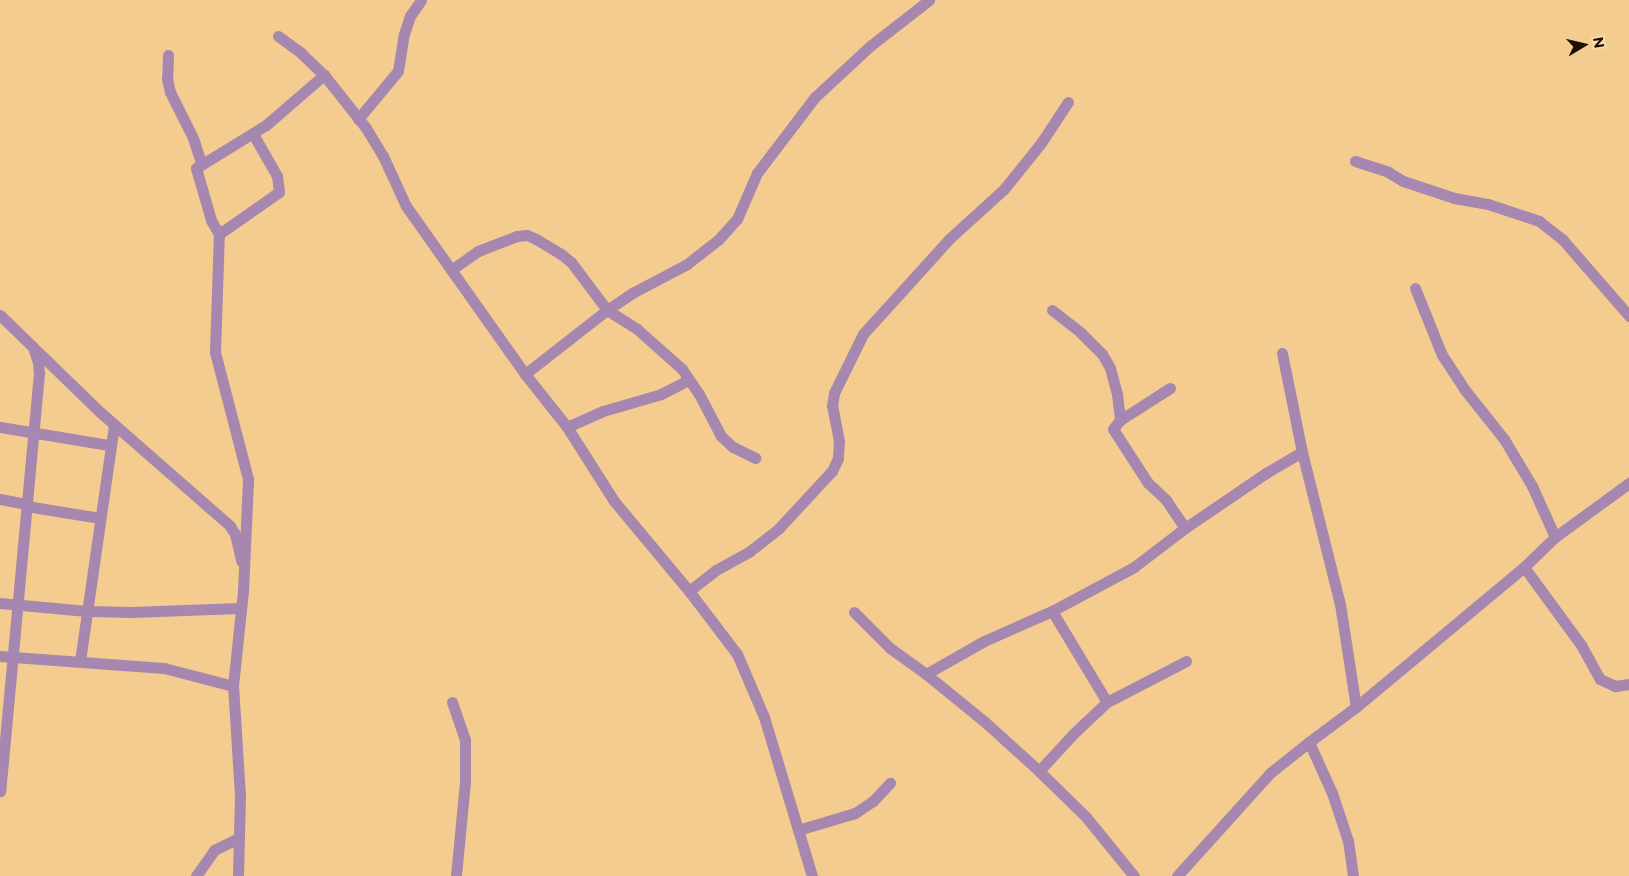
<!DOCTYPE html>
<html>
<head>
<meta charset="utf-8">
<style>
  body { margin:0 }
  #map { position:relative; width:1629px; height:876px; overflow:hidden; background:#f4cc90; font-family:Montserrat,sans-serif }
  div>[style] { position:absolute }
  .minor>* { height:11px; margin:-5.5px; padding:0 5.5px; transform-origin:5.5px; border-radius:5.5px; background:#a587af }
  span { translate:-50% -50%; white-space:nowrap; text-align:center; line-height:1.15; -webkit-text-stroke:5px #fbdbab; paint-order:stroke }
  .north { position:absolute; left:1559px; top:20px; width:50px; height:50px; -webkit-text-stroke:4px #fbdbab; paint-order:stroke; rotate:81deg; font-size:14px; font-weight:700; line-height:20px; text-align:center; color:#1c0e00 }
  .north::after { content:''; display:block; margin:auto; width:18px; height:22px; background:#1c0e00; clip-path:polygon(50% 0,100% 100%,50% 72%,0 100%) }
</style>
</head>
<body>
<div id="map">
  <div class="minor">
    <div style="left:278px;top:36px;width:29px;rotate:36deg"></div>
    <div style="left:301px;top:53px;width:32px;rotate:44deg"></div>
    <div style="left:324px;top:75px;width:68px;rotate:51.6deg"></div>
    <div style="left:366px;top:128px;width:33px;rotate:59deg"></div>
    <div style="left:383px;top:156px;width:55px;rotate:65.3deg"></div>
    <div style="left:406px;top:206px;width:206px;rotate:54.7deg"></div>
    <div style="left:525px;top:374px;width:68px;rotate:51.6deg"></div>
    <div style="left:567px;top:427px;width:88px;rotate:57.6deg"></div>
    <div style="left:614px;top:501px;width:117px;rotate:50.2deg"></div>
    <div style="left:689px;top:591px;width:79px;rotate:52.7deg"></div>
    <div style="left:737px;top:654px;width:69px;rotate:66.8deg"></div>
    <div style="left:764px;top:717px;width:166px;rotate:73.2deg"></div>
    <div style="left:168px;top:55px;width:24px;rotate:92deg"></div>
    <div style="left:167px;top:79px;width:13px;rotate:77deg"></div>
    <div style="left:170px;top:92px;width:51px;rotate:63.4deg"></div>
    <div style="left:193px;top:138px;width:26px;rotate:72deg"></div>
    <div style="left:358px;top:119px;width:62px;rotate:-50.2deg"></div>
    <div style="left:398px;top:71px;width:37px;rotate:-81deg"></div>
    <div style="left:404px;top:34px;width:19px;rotate:-72deg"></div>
    <div style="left:410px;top:16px;width:19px;rotate:-55deg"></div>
    <div style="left:1355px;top:161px;width:35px;rotate:18deg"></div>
    <div style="left:1388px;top:172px;width:17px;rotate:31deg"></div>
    <div style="left:1403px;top:181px;width:54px;rotate:18.4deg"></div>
    <div style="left:1454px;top:198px;width:35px;rotate:10deg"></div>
    <div style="left:1488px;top:204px;width:54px;rotate:18.4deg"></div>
    <div style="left:1539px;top:221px;width:31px;rotate:38deg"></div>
    <div style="left:1563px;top:240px;width:101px;rotate:49deg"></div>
    <div style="left:219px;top:234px;width:73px;rotate:-35deg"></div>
    <div style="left:279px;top:192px;width:16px;rotate:-97deg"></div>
    <div style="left:277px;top:176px;width:48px;rotate:-119.7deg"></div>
    <div style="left:451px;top:270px;width:33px;rotate:-35deg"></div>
    <div style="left:478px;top:251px;width:42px;rotate:-21deg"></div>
    <div style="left:517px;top:236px;width:10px;rotate:-6deg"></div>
    <div style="left:527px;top:235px;width:10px;rotate:24deg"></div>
    <div style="left:536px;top:239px;width:29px;rotate:31deg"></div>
    <div style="left:561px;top:254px;width:13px;rotate:39deg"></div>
    <div style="left:571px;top:262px;width:60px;rotate:53.1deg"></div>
    <div style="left:607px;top:310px;width:36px;rotate:32deg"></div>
    <div style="left:637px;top:329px;width:60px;rotate:41.6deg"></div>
    <div style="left:682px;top:369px;width:30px;rotate:56deg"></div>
    <div style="left:699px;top:394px;width:47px;rotate:62.4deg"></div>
    <div style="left:721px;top:436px;width:16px;rotate:43deg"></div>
    <div style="left:733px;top:447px;width:25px;rotate:26deg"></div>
    <div style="left:1415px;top:288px;width:72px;rotate:68.1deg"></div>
    <div style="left:1442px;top:355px;width:42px;rotate:56.7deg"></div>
    <div style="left:1465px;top:390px;width:63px;rotate:51.5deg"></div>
    <div style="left:1504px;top:439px;width:55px;rotate:59.2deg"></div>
    <div style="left:1532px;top:486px;width:56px;rotate:65.7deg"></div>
    <div style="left:1052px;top:310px;width:37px;rotate:38deg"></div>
    <div style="left:1081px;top:333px;width:30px;rotate:45deg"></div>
    <div style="left:1102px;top:354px;width:16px;rotate:60deg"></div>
    <div style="left:1110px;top:368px;width:27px;rotate:75deg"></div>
    <div style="left:1117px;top:394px;width:26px;rotate:83deg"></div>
    <div style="left:0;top:315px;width:46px;rotate:44.1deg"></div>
    <div style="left:33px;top:347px;width:16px;rotate:72deg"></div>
    <div style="left:38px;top:362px;width:11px;rotate:85deg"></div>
    <div style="left:39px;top:373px;width:420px;rotate:95.3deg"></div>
    <div style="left:36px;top:350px;width:89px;rotate:44.1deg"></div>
    <div style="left:100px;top:412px;width:173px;rotate:41.2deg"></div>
    <div style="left:230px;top:526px;width:9px;rotate:58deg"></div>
    <div style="left:235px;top:534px;width:28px;rotate:77deg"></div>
    <div style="left:1282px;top:353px;width:101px;rotate:78.6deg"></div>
    <div style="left:1302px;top:452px;width:157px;rotate:76deg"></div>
    <div style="left:1340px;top:604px;width:104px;rotate:81.2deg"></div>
    <div style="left:525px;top:374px;width:104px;rotate:-38deg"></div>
    <div style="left:607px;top:310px;width:32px;rotate:-34deg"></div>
    <div style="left:634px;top:292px;width:60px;rotate:-27.8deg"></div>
    <div style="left:687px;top:264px;width:39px;rotate:-38deg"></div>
    <div style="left:718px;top:240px;width:28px;rotate:-48deg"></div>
    <div style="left:737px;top:219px;width:50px;rotate:-66.5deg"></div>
    <div style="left:757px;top:173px;width:96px;rotate:-52.7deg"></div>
    <div style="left:815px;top:97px;width:75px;rotate:-42.8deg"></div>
    <div style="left:870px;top:46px;width:75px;rotate:-37.9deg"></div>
    <div style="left:1170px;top:388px;width:59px;rotate:147.4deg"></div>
    <div style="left:1120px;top:420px;width:11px;rotate:128deg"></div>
    <div style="left:1113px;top:429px;width:64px;rotate:57.1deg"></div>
    <div style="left:1148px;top:483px;width:25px;rotate:43deg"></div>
    <div style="left:1166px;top:500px;width:34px;rotate:56deg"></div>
    <div style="left:0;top:427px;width:110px;rotate:9.4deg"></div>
    <div style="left:567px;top:427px;width:39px;rotate:-24deg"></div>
    <div style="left:603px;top:411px;width:60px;rotate:-16.3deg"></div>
    <div style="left:661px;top:394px;width:31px;rotate:-27deg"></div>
    <div style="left:0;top:499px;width:26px;rotate:11deg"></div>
    <div style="left:26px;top:506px;width:75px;rotate:9.2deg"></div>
    <div style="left:1524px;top:567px;width:97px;rotate:53.8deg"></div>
    <div style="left:1581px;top:645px;width:39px;rotate:61deg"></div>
    <div style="left:1600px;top:679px;width:17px;rotate:25deg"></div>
    <div style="left:1615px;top:686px;width:14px;rotate:-8deg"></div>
    <div style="left:689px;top:591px;width:34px;rotate:-38deg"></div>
    <div style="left:716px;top:570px;width:39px;rotate:-29deg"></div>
    <div style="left:750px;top:551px;width:37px;rotate:-38deg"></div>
    <div style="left:779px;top:528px;width:78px;rotate:-47.1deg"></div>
    <div style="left:832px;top:471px;width:14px;rotate:-65deg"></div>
    <div style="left:838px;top:458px;width:17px;rotate:-87deg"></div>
    <div style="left:839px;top:441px;width:36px;rotate:-101deg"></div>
    <div style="left:832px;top:406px;width:13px;rotate:-81deg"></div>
    <div style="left:834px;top:393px;width:66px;rotate:-63.8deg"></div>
    <div style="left:863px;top:334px;width:128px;rotate:-47.8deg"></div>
    <div style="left:949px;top:239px;width:74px;rotate:-42.3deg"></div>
    <div style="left:1004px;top:189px;width:59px;rotate:-51.2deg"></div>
    <div style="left:1041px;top:143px;width:49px;rotate:-56.6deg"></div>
    <div style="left:0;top:603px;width:87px;rotate:5.3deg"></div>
    <div style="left:87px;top:611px;width:44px;rotate:1.3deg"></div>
    <div style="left:131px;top:612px;width:109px;rotate:-2.1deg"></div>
    <div style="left:1052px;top:611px;width:106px;rotate:58.9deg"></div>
    <div style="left:854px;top:612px;width:51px;rotate:45deg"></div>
    <div style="left:890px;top:648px;width:44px;rotate:35.8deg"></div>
    <div style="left:926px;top:674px;width:76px;rotate:39.1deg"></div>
    <div style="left:985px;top:722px;width:73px;rotate:42.2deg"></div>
    <div style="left:1039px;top:771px;width:66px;rotate:44.4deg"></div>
    <div style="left:1086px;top:817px;width:76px;rotate:50.9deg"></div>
    <div style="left:0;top:656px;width:164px;rotate:4.2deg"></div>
    <div style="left:164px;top:668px;width:71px;rotate:14.6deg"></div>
    <div style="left:80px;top:661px;width:239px;rotate:-81.8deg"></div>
    <div style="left:926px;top:674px;width:67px;rotate:-29.6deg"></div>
    <div style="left:984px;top:641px;width:74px;rotate:-23.8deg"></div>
    <div style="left:1052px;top:611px;width:93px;rotate:-28.2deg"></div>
    <div style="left:1134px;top:567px;width:64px;rotate:-37.4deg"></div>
    <div style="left:1185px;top:528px;width:98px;rotate:-34.2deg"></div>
    <div style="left:1266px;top:473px;width:42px;rotate:-30.3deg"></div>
    <div style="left:452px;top:702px;width:40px;rotate:71.1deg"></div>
    <div style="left:465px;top:740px;width:42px;rotate:90deg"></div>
    <div style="left:465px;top:782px;width:94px;rotate:95.5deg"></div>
    <div style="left:1039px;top:771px;width:50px;rotate:-47.4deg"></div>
    <div style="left:1073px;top:734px;width:47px;rotate:-43.3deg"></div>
    <div style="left:1107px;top:702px;width:89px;rotate:-27.4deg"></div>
    <div style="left:798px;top:830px;width:59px;rotate:-16.6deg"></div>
    <div style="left:855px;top:813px;width:22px;rotate:-34deg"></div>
    <div style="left:873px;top:801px;width:25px;rotate:-47deg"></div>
    <div style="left:196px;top:876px;width:32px;rotate:-55deg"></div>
    <div style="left:214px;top:850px;width:28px;rotate:-26deg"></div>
    <div style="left:238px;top:876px;width:80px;rotate:-88.6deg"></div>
    <div style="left:240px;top:796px;width:110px;rotate:-93.6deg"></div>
    <div style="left:233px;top:686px;width:96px;rotate:-84deg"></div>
    <div style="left:243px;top:591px;width:112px;rotate:-87.4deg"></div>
    <div style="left:248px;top:479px;width:131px;rotate:-104.6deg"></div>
    <div style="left:215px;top:352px;width:118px;rotate:-88.1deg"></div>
    <div style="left:219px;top:234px;width:16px;rotate:-120deg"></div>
    <div style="left:211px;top:220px;width:54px;rotate:-106.1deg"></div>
    <div style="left:196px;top:168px;width:82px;rotate:-31.6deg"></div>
    <div style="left:266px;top:125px;width:77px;rotate:-40.8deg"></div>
    <div style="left:1177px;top:876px;width:139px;rotate:-47.9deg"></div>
    <div style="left:1270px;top:773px;width:50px;rotate:-38.5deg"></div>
    <div style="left:1353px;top:876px;width:35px;rotate:-98deg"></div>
    <div style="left:1348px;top:841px;width:51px;rotate:-108.4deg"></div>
    <div style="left:1332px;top:793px;width:56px;rotate:-114.3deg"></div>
    <div style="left:1309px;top:742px;width:59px;rotate:-36.7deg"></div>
    <div style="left:1356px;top:707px;width:219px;rotate:-39.8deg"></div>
    <div style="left:1524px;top:567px;width:43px;rotate:-44.1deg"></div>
    <div style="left:1555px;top:537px;width:92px;rotate:-36.1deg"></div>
  </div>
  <div class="north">N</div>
</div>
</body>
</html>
